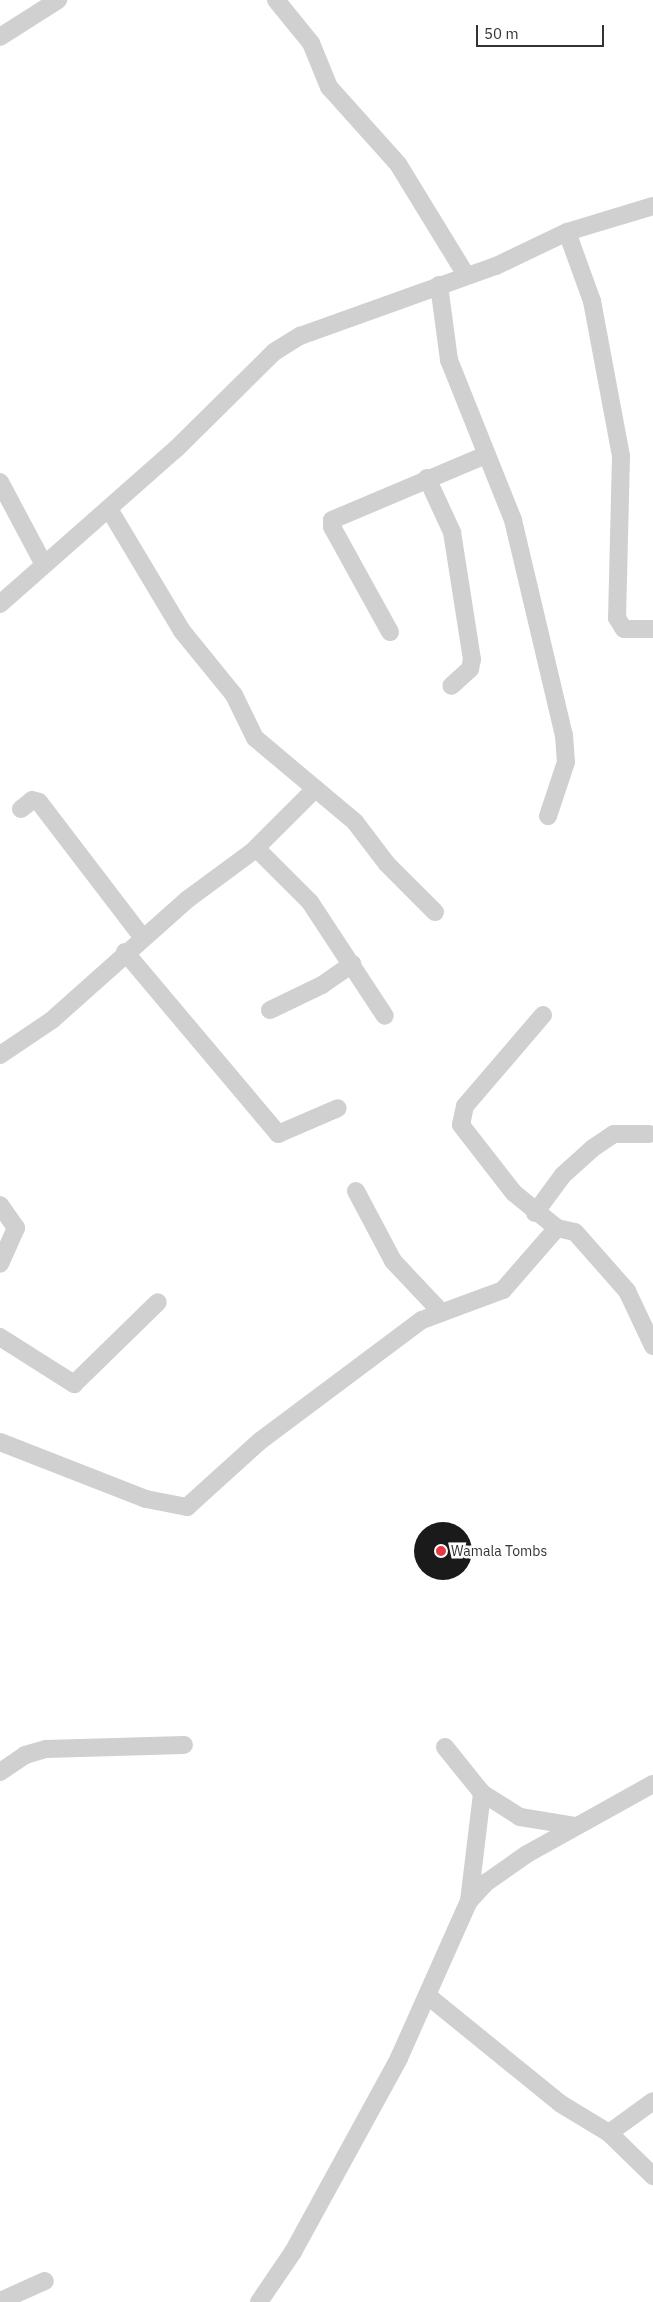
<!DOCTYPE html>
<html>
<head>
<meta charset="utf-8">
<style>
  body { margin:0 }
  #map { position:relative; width:653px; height:2302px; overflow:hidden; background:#fff; font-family:"IBM Plex Sans",sans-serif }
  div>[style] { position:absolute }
  .building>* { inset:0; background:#1a1a1a }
  .round { border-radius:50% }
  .minor>* { height:18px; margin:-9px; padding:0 9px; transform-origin:9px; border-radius:9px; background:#d0d0d0 }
  .dots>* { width:14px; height:14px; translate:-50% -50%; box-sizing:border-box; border:2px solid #fff; border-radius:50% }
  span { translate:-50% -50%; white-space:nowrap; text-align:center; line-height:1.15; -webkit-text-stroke:5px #fff; paint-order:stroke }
  .poi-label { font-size:14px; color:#333 }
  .left { translate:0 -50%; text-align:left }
  .scale { position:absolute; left:476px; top:25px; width:128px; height:22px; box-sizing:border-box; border:2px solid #333; border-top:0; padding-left:6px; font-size:15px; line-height:18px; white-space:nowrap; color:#333; -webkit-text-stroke:4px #fff; paint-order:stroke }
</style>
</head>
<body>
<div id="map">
  <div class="building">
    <div class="round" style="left:414px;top:1522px;width:58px;height:58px"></div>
  </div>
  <div class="minor">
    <div style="left:276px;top:0;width:55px;rotate:50.9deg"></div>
    <div style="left:311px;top:43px;width:48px;rotate:67.8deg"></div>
    <div style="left:329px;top:87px;width:103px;rotate:48.1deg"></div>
    <div style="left:398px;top:164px;width:130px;rotate:58.5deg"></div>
    <div style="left:0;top:37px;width:69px;rotate:-32.5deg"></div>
    <div style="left:567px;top:232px;width:73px;rotate:70.1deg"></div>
    <div style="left:592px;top:301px;width:158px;rotate:79.4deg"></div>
    <div style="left:621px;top:456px;width:162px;rotate:91.4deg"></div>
    <div style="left:617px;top:618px;width:13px;rotate:58deg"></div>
    <div style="left:624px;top:629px;width:29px"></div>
    <div style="left:439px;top:285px;width:76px;rotate:82.4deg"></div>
    <div style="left:449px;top:360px;width:172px;rotate:68.2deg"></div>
    <div style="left:513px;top:520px;width:221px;rotate:76.7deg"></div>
    <div style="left:564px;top:735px;width:27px;rotate:86deg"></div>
    <div style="left:566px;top:762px;width:57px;rotate:108.4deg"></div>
    <div style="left:427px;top:478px;width:60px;rotate:65.2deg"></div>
    <div style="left:452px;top:532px;width:129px;rotate:81.1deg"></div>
    <div style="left:472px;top:659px;width:10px;rotate:101deg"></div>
    <div style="left:470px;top:669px;width:25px;rotate:138deg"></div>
    <div style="left:0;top:482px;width:92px;rotate:62deg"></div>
    <div style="left:109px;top:509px;width:142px;rotate:59.1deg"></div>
    <div style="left:182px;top:631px;width:82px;rotate:50.9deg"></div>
    <div style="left:234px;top:695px;width:48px;rotate:64deg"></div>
    <div style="left:255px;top:738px;width:131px;rotate:40deg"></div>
    <div style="left:355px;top:822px;width:53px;rotate:52.7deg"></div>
    <div style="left:387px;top:864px;width:68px;rotate:45deg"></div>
    <div style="left:0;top:604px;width:235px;rotate:-41.4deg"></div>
    <div style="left:176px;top:449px;width:138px;rotate:-44.7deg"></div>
    <div style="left:274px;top:352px;width:31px;rotate:-32deg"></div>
    <div style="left:300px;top:336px;width:208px;rotate:-19.7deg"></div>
    <div style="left:496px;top:266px;width:79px;rotate:-25.6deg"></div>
    <div style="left:567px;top:232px;width:90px;rotate:-16.8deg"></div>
    <div style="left:390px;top:632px;width:120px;rotate:-118.9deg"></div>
    <div style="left:332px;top:527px;width:7px;rotate:-90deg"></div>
    <div style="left:332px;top:520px;width:167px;rotate:-22.9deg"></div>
    <div style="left:21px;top:809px;width:14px;rotate:-39deg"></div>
    <div style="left:32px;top:800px;width:7px;rotate:16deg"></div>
    <div style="left:39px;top:802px;width:171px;rotate:52.6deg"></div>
    <div style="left:256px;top:848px;width:76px;rotate:45deg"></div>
    <div style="left:310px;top:902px;width:136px;rotate:56.7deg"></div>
    <div style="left:125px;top:952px;width:238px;rotate:49.9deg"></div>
    <div style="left:278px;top:1134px;width:65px;rotate:-23.4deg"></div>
    <div style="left:270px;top:1010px;width:58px;rotate:-25.7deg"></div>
    <div style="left:322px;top:985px;width:37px;rotate:-35deg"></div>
    <div style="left:543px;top:1015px;width:120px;rotate:130.6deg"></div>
    <div style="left:465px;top:1106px;width:19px;rotate:102deg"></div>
    <div style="left:461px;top:1125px;width:86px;rotate:52.1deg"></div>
    <div style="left:514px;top:1193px;width:55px;rotate:39.1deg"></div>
    <div style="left:557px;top:1228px;width:18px;rotate:13deg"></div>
    <div style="left:575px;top:1232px;width:79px;rotate:48.6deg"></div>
    <div style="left:627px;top:1291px;width:61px;rotate:64.7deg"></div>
    <div style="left:0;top:1055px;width:63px;rotate:-33.9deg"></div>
    <div style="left:52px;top:1020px;width:182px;rotate:-41.7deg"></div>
    <div style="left:188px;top:899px;width:81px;rotate:-36.4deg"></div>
    <div style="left:253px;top:851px;width:88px;rotate:-45deg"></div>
    <div style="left:356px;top:1191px;width:79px;rotate:62.1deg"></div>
    <div style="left:393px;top:1261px;width:70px;rotate:46.7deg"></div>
    <div style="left:0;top:1205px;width:28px;rotate:55deg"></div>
    <div style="left:16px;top:1228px;width:39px;rotate:114deg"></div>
    <div style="left:535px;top:1213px;width:47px;rotate:-53.6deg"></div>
    <div style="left:563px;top:1175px;width:40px;rotate:-42deg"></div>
    <div style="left:593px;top:1148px;width:25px;rotate:-34deg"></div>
    <div style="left:614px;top:1134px;width:35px"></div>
    <div style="left:0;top:1337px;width:88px;rotate:32.4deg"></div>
    <div style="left:74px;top:1384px;width:117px;rotate:-44.3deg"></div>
    <div style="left:0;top:1442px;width:157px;rotate:21.3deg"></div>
    <div style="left:146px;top:1499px;width:42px;rotate:11deg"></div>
    <div style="left:187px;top:1507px;width:98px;rotate:-42.1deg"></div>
    <div style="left:260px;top:1441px;width:202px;rotate:-36.8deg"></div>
    <div style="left:422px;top:1320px;width:86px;rotate:-20.3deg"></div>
    <div style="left:503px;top:1290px;width:82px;rotate:-48.9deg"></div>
    <div style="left:445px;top:1747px;width:59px;rotate:51.2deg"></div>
    <div style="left:482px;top:1793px;width:45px;rotate:32.3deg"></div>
    <div style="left:520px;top:1817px;width:57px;rotate:9.1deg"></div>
    <div style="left:0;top:1772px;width:30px;rotate:-34deg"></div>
    <div style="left:25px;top:1755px;width:22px;rotate:-16deg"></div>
    <div style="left:46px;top:1749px;width:138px;rotate:-1.7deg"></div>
    <div style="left:469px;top:1901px;width:109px;rotate:-83.1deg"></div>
    <div style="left:428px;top:1996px;width:171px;rotate:39.1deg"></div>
    <div style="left:561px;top:2104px;width:56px;rotate:31.1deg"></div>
    <div style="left:609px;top:2133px;width:62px;rotate:44.3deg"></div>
    <div style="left:609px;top:2133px;width:54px;rotate:-36deg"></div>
    <div style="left:0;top:2301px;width:49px;rotate:-24deg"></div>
    <div style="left:259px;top:2302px;width:60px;rotate:-55.8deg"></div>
    <div style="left:293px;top:2252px;width:221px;rotate:-61.3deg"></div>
    <div style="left:399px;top:2058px;width:172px;rotate:-66deg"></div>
    <div style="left:469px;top:1901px;width:26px;rotate:-47deg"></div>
    <div style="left:487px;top:1882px;width:49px;rotate:-35deg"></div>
    <div style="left:527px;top:1854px;width:144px;rotate:-29.1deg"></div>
  </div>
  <div class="dots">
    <div style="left:441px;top:1551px;background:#e63946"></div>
  </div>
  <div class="poi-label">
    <span class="left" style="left:451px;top:1551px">Wamala Tombs</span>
  </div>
  <div class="scale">50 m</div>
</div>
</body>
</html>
